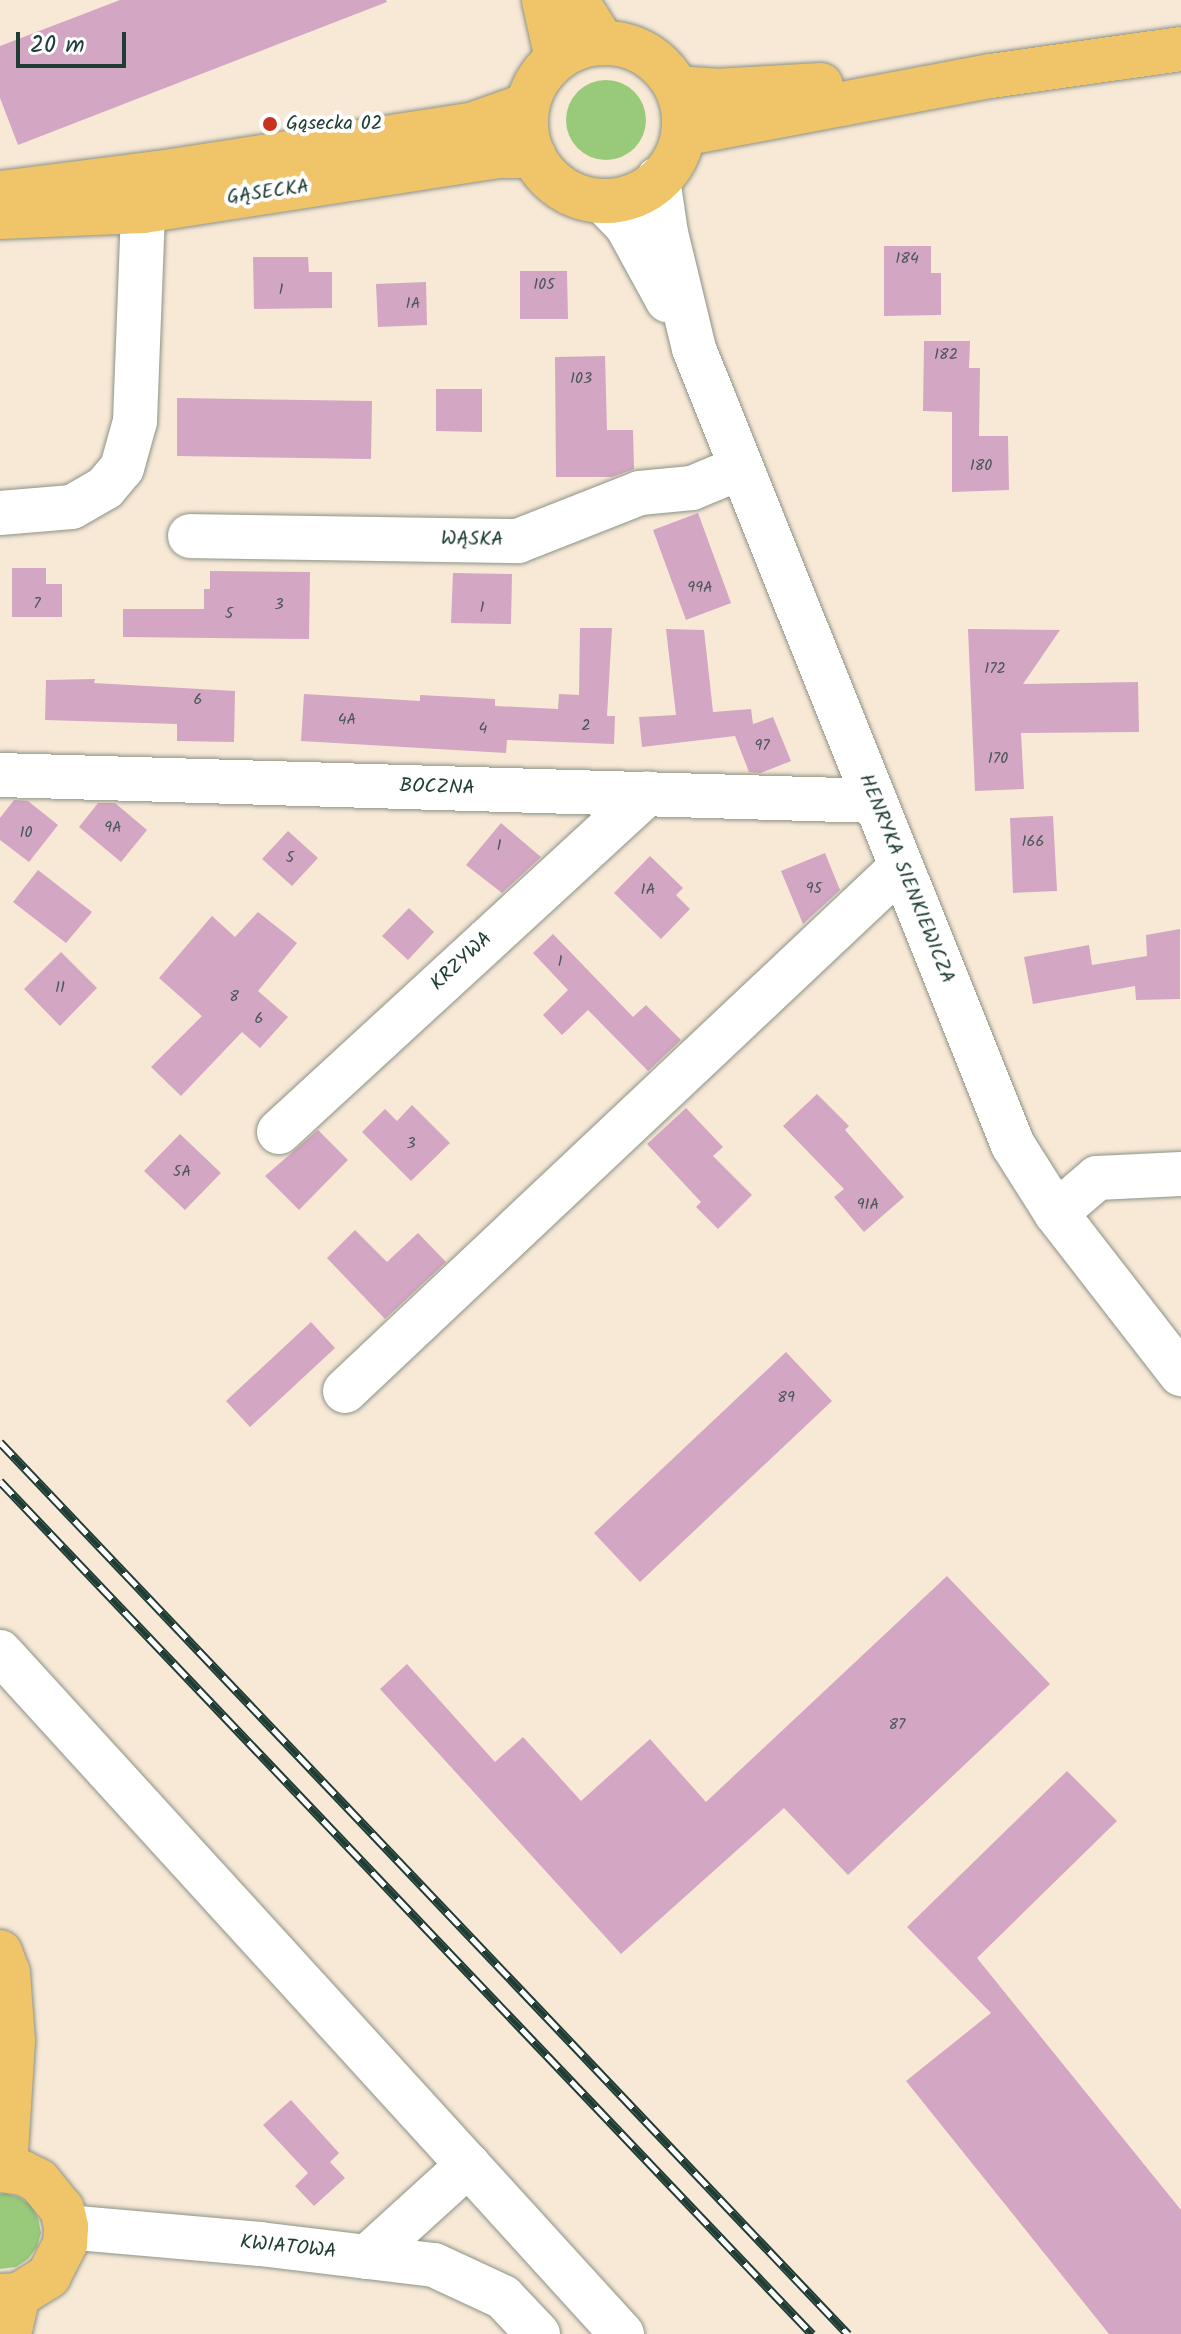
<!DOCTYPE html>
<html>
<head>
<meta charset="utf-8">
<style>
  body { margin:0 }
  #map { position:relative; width:1181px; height:2334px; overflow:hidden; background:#f8e9d7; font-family:Kalam,sans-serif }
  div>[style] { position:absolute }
  .green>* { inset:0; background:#99ca7a }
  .round { border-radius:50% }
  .building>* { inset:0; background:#d3a6c3 }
  .roads { filter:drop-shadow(0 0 2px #8c9386) drop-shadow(0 0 2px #8c9386) }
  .minor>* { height:44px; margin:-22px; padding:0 22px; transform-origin:22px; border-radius:22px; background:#fff }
  .major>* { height:44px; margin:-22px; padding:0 22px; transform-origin:22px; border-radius:22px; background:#f0c469 }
  .major>.ring { margin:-22px; padding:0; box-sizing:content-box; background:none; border:44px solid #f0c469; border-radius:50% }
  .rail>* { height:9px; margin-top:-4.5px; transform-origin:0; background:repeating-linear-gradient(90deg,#fff 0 18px,#1f3d34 0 36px); box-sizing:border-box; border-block:2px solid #1f3d34 }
  .dots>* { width:22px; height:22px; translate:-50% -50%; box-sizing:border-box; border:4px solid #fff; border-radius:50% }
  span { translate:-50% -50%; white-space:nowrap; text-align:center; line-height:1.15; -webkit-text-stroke:8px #fff; paint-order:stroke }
  .number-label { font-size:16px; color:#4c5758 }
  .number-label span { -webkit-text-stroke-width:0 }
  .poi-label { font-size:20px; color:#1f3d34 }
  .left { translate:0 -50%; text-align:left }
  .street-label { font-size:20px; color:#1f3d34 }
  .scale { position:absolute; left:16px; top:32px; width:110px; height:36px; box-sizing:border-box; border:4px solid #1f3d34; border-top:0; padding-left:10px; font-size:24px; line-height:28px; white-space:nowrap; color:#1f3d34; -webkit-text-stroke:6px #fff; paint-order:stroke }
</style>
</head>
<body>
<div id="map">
  <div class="green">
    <div class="round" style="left:566px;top:80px;width:80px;height:80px"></div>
    <div style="clip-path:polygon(4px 2193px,19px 2197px,31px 2205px,38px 2218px,41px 2233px,37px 2247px,28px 2259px,16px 2267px,0 2269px,0 2194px)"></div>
  </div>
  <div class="building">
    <div style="clip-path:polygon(120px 0,386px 0,387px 2px,18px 145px,0 98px,0 46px)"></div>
    <div style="clip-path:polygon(884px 246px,931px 246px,931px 273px,941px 273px,941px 315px,884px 316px)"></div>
    <div style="clip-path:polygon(253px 257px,308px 257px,309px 272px,332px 272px,332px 308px,254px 309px)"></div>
    <div style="clip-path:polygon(520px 271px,567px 271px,568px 319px,520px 319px)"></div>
    <div style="clip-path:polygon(426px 282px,427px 325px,378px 327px,376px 284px)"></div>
    <div style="clip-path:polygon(924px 341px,970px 341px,969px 368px,980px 368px,979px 436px,1008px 436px,1009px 490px,952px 492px,952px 412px,923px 411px)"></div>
    <div style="clip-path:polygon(605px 356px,607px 430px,633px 430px,634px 469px,612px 477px,556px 477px,555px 357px)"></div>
    <div style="clip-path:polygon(436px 389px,482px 389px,482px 432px,436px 431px)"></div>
    <div style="clip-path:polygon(177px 398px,372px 401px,371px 459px,177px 456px)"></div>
    <div style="clip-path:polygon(698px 513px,731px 603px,686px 620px,653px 530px)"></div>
    <div style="clip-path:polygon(12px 568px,46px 568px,46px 584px,62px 584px,62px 617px,12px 617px)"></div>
    <div style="clip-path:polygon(210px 571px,310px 572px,309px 639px,123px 637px,123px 609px,204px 609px,204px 589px,210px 589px)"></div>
    <div style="clip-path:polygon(453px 573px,512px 574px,511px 624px,451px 623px)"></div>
    <div style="clip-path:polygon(580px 628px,612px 628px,607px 716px,615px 716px,614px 744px,507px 740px,506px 753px,301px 741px,304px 694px,420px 701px,420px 695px,495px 699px,495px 706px,558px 709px,559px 694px,579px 695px)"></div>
    <div style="clip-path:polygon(666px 629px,704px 630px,713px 712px,751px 709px,753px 724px,773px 717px,791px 761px,761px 773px,749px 772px,735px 736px,642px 747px,639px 717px,676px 715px)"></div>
    <div style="clip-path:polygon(968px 629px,1060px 630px,1023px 684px,1138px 682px,1139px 732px,1021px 733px,1024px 789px,975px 791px)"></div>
    <div style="clip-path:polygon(95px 679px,94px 683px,235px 691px,234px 742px,177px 741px,177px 724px,45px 720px,46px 680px)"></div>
    <div style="clip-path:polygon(14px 800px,28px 801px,58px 825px,29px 862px,0 840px,0 818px)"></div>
    <div style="clip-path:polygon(98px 803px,115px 803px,147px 830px,121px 862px,79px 827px)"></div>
    <div style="clip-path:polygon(1053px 816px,1057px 891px,1013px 893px,1010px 818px)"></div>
    <div style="clip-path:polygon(501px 823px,541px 857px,502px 893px,466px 865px)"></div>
    <div style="clip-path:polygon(288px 831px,318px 858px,292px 886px,262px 859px)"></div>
    <div style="clip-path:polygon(825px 853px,840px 890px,803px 924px,781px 871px)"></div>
    <div style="clip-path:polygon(650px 856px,683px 888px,676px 895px,690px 909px,661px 939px,614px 893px)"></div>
    <div style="clip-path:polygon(38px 870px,92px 912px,66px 943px,13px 902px)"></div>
    <div style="clip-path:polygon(409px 908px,434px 932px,408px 960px,382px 936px)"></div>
    <div style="clip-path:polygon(258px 912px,297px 943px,258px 991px,288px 1017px,260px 1048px,242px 1032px,181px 1096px,151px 1067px,202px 1016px,159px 978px,212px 916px,235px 937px)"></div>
    <div style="clip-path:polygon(1180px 929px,1180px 999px,1136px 1000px,1135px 986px,1033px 1004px,1024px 957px,1089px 945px,1092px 965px,1147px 956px,1146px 935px)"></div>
    <div style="clip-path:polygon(553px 934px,633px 1017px,646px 1005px,681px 1040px,648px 1071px,588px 1010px,562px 1035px,543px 1015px,568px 990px,533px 953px)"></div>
    <div style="clip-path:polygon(61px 952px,97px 988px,60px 1026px,24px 989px)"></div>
    <div style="clip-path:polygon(817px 1094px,849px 1126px,845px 1130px,904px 1197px,864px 1232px,834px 1197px,844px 1189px,783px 1126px)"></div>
    <div style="clip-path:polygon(412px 1105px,450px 1143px,411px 1181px,362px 1132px,385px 1109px,397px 1121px)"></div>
    <div style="clip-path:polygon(686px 1108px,723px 1147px,713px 1156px,752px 1195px,718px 1229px,696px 1207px,701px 1202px,647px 1144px)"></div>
    <div style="clip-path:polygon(318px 1130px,348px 1160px,299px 1210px,265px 1176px)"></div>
    <div style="clip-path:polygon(180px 1134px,221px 1173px,185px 1210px,144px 1171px)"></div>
    <div style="clip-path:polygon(355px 1230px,387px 1262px,418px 1233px,446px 1262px,385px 1319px,327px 1258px)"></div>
    <div style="clip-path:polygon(311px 1322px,335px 1348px,250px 1427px,226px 1401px)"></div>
    <div style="clip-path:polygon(786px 1352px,832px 1401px,640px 1582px,594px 1533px)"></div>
    <div style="clip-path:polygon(947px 1576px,1050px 1684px,848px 1875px,784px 1808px,621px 1954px,380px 1689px,407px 1664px,495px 1762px,523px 1737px,581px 1801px,650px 1739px,706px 1802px)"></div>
    <div style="clip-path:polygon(1067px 1771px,1117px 1821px,977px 1958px,1181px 2210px,1181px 2334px,1109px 2334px,906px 2081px,991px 2013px,907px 1927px)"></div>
    <div style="clip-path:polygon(291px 2100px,339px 2153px,330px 2162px,345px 2178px,314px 2206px,295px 2186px,308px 2173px,263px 2125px)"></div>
  </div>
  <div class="roads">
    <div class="minor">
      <div style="left:658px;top:179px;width:55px;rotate:81.6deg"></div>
      <div style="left:666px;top:233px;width:119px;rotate:76.4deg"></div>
      <div style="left:694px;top:349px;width:858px;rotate:68.16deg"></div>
      <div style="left:1013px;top:1145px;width:80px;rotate:57.7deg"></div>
      <div style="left:1056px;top:1213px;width:204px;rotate:52.2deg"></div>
      <div style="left:603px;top:201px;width:35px;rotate:46deg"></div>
      <div style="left:627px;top:226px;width:85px;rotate:61.3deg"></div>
      <div style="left:0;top:513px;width:72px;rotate:-4.8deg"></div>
      <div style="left:72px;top:507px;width:38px;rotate:-30deg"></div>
      <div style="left:105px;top:488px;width:26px;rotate:-50deg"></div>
      <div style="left:122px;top:468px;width:49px;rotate:-74.5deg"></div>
      <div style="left:135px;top:421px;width:210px;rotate:-87.8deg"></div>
      <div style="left:190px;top:536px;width:328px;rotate:0.9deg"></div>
      <div style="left:518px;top:541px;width:131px;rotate:-21.5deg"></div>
      <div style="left:640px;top:493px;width:52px;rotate:-5.5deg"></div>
      <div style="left:692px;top:488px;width:52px;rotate:-22.6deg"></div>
      <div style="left:0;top:775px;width:875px;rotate:1.7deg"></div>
      <div style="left:279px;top:1132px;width:500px;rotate:-42.6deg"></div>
      <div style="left:1056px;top:1213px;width:54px;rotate:-40.5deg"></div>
      <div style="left:1097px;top:1178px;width:84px;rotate:-2.7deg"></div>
      <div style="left:345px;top:1391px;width:764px;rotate:-43.3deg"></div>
      <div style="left:0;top:1652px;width:694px;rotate:47.63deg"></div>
      <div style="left:66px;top:2227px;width:195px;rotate:5deg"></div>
      <div style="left:260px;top:2244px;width:175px;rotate:6.9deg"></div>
      <div style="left:434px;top:2265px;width:76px;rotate:24.9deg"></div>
      <div style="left:503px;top:2297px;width:51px;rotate:46.6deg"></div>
      <div style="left:367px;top:2257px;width:137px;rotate:-42.3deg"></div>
      <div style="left:468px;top:2165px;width:229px;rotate:47.7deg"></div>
    </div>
    <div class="major">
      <div style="left:544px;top:0;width:60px;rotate:77.6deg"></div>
      <div style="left:576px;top:0;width:51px;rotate:57.9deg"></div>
      <div class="ring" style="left:526px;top:43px;width:114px;height:114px"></div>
      <div style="left:677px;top:88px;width:39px;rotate:4deg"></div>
      <div style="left:716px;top:91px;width:105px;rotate:-3.3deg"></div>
      <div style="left:683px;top:134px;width:313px;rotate:-10.7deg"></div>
      <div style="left:991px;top:76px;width:192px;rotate:-8.1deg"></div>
      <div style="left:2px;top:193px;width:158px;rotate:-7.3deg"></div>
      <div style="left:159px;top:173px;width:319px;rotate:-8.8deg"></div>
      <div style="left:474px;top:124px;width:56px;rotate:-19.7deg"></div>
      <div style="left:0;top:217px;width:143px;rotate:-2.4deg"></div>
      <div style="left:143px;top:211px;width:360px;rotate:-8.8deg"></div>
      <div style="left:499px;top:156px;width:35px"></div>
      <div style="left:0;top:1952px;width:22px;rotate:69deg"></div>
      <div style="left:8px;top:1973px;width:68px;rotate:85.8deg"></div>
      <div style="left:13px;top:2041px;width:128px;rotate:93.6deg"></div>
      <div style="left:0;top:2170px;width:23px;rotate:7deg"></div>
      <div style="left:23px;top:2173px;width:18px;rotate:27deg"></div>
      <div style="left:39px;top:2181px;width:36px;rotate:51deg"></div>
      <div style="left:62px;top:2209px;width:18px;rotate:77deg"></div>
      <div style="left:66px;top:2227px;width:17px;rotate:93deg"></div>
      <div style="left:65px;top:2244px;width:36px;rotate:117deg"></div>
      <div style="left:49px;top:2276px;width:36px;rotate:148deg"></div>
      <div style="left:18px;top:2295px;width:18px;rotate:177deg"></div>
      <div style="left:9px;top:2334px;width:40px;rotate:-77deg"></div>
    </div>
  </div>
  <div class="rail">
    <div style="left:0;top:1442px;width:1231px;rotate:46.45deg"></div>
    <div style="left:0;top:1481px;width:1178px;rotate:46.41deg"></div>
  </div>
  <div class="dots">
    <div style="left:270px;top:124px;background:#c8321e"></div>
  </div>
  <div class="number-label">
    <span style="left:907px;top:259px">184</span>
    <span style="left:544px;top:285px">105</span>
    <span style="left:281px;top:290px">1</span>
    <span style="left:413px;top:304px">1A</span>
    <span style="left:946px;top:355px">182</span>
    <span style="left:581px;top:379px">103</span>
    <span style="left:981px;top:466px">180</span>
    <span style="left:700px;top:588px">99A</span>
    <span style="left:37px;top:604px">7</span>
    <span style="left:279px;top:605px">3</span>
    <span style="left:482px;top:608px">1</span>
    <span style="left:229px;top:614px">5</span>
    <span style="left:995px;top:669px">172</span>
    <span style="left:198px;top:700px">6</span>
    <span style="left:347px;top:720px">4A</span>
    <span style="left:586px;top:726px">2</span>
    <span style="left:483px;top:729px">4</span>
    <span style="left:762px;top:746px">97</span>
    <span style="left:998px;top:759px">170</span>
    <span style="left:113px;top:828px">9A</span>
    <span style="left:26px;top:833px">10</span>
    <span style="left:1033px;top:842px">166</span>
    <span style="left:499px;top:846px">1</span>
    <span style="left:290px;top:858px">5</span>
    <span style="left:814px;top:889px">95</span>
    <span style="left:648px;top:890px">1A</span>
    <span style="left:560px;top:962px">1</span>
    <span style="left:60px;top:988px">11</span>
    <span style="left:234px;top:997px">8</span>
    <span style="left:259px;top:1019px">6</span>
    <span style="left:411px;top:1144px">3</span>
    <span style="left:182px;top:1172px">5A</span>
    <span style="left:868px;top:1205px">91A</span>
    <span style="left:786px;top:1398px">89</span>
    <span style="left:897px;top:1725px">87</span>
  </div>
  <div class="poi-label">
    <span class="left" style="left:286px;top:124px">Gąsecka 02</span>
  </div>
  <div class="street-label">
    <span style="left:268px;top:193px;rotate:-8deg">GĄSECKA</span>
    <span style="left:472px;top:540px;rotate:1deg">WĄSKA</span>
    <span style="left:437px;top:788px;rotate:2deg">BOCZNA</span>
    <span style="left:906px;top:879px;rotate:68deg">HENRYKA SIENKIEWICZA</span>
    <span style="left:462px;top:962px;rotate:-43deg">KRZYWA</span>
    <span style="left:288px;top:2248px;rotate:6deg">KWIATOWA</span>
  </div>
  <div class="scale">20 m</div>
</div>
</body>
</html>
